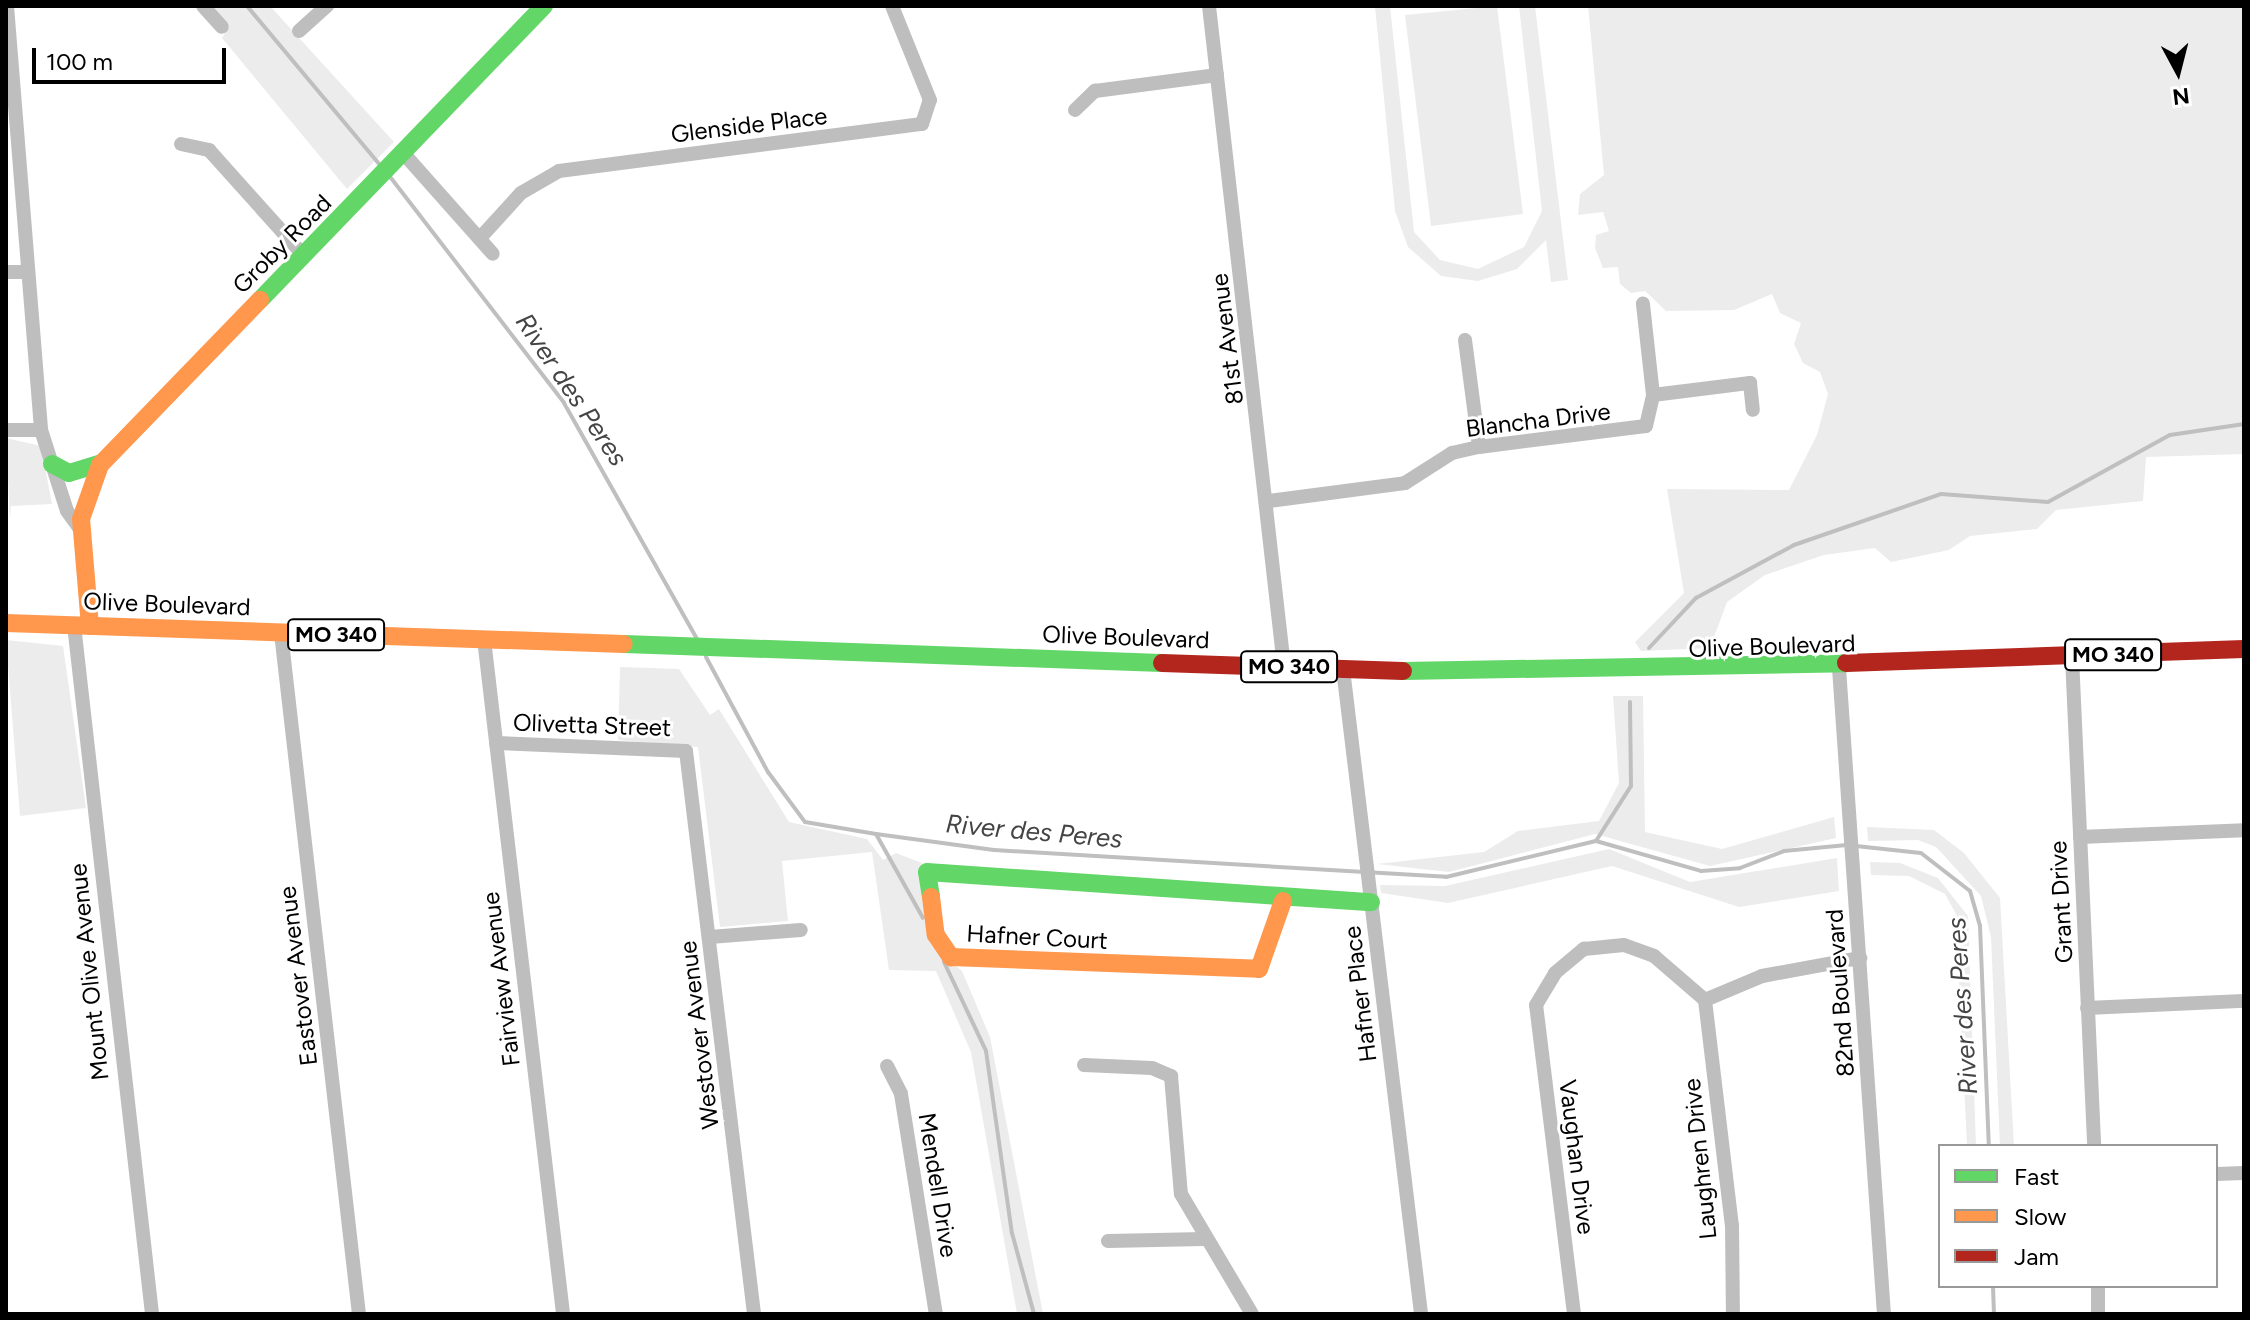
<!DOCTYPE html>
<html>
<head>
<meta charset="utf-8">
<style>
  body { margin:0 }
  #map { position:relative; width:2250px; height:1320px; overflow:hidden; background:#fff; font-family:Figtree,sans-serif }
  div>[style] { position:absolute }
  .green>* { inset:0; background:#ececec }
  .stream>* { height:4px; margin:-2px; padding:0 2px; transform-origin:2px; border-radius:2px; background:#bfbfbf }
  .street>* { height:14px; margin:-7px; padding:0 7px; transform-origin:7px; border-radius:7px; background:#bebebe }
  .fast>* { height:18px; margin:-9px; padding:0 9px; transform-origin:9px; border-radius:9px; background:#63d668 }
  .slow>* { height:18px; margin:-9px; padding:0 9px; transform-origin:9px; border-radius:9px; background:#ff974d }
  .jam>* { height:18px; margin:-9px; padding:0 9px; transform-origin:9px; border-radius:9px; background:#b3261e }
  span { translate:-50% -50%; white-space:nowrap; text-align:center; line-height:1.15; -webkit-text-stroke:6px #fff; paint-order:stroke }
  .shield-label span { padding:2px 6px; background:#fff; border:2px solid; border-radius:6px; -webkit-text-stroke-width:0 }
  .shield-label { font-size:22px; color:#000; font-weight:700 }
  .street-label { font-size:24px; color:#000 }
  .water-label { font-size:26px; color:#444; font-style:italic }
  .frame { position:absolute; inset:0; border:8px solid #000; pointer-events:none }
  .legend { position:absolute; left:1938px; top:1144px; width:280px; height:144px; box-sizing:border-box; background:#fff; border:2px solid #999; margin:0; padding:10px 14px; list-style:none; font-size:24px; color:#000 }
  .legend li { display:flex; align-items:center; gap:16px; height:40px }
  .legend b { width:40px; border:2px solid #999 }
  .north { position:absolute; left:2138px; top:32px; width:80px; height:80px; -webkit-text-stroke:6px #fff; paint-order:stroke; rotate:173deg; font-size:22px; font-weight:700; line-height:32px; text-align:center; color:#000 }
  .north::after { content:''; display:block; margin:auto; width:28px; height:36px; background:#000; clip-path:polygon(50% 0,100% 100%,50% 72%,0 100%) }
  .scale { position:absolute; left:32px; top:48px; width:194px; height:36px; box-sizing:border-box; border:4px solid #000; border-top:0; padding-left:10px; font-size:24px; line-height:28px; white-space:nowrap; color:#000; -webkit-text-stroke:6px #fff; paint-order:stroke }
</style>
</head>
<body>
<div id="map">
  <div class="green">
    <div style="clip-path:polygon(211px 6px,270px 6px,394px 142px,347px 189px,222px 38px,229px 27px)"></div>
    <div style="clip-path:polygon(1375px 6px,1390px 6px,1414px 232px,1440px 260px,1478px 269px,1524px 247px,1542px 211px,1519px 6px,1535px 6px,1568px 280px,1551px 282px,1546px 240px,1517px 269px,1478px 281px,1441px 276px,1408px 247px,1395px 211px)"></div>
    <div style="clip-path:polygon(1497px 6px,1523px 214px,1431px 226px,1405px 15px)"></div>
    <div style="clip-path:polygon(1588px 6px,2244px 6px,2244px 454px,2146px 457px,2143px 501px,2056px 510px,2037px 529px,1970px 536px,1949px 550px,1891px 562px,1875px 548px,1824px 555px,1765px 575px,1727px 602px,1710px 648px,1641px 651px,1635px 642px,1684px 593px,1667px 489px,1789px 490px,1817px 435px,1828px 394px,1820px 372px,1803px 363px,1794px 344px,1801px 323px,1780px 313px,1772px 294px,1734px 310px,1666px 311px,1645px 291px,1631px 293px,1620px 284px,1618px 267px,1603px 268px,1595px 248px,1596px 235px,1609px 231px,1603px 212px,1578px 215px,1580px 194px,1604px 175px)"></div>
    <div style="clip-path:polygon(6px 438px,41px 446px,52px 504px,11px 506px,10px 520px)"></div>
    <div style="clip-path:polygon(6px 640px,63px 646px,86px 808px,20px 816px)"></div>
    <div style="clip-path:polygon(620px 667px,679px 669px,710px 715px,719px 709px,789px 822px,867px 839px,883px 860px,896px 853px,922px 863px,947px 959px,962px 971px,990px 1037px,1043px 1314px,1017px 1314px,971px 1052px,936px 971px,889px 970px,872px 852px,782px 861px,788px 921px,720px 927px,698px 747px,618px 740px)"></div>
    <div style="clip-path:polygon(1613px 696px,1643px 696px,1645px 832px,1722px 849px,1834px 817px,1836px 838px,1710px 866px,1595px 834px,1449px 872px,1377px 864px,1484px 852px,1518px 831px,1599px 821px,1619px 783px)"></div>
    <div style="clip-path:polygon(1867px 827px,1934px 830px,1964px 853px,2000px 898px,2014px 1146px,2000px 1146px,1991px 937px,1981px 896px,1936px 847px,1918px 840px,1868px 841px)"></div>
    <div style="clip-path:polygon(1609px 849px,1690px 882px,1837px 858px,1839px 891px,1739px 907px,1612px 866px,1448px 903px,1381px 893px,1380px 885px,1445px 886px)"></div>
    <div style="clip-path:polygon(1870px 862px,1900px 863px,1938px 878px,1968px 916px,1976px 1146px,1967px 1146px,1956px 914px,1945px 894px,1909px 876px,1871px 875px)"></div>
  </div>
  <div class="stream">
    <div style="left:247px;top:6px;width:207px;rotate:50.1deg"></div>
    <div style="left:391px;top:178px;width:284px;rotate:52.4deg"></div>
    <div style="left:564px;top:403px;width:271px;rotate:60.6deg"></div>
    <div style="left:1649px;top:648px;width:69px;rotate:-46.8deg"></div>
    <div style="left:1696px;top:598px;width:111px;rotate:-28.4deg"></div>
    <div style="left:1794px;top:545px;width:156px;rotate:-19.1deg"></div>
    <div style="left:1941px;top:494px;width:107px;rotate:4.3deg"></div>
    <div style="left:2048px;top:502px;width:139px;rotate:-28.8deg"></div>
    <div style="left:2170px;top:435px;width:75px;rotate:-8.5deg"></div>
    <div style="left:706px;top:657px;width:131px;rotate:61.7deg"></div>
    <div style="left:768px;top:772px;width:62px;rotate:53.5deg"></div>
    <div style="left:805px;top:822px;width:72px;rotate:9.6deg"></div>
    <div style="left:876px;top:834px;width:119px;rotate:7.7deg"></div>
    <div style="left:994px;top:850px;width:453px;rotate:3.4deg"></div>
    <div style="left:1446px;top:877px;width:154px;rotate:-13.5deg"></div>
    <div style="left:1596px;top:841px;width:109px;rotate:15.9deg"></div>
    <div style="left:1701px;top:871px;width:39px;rotate:-4deg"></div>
    <div style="left:1740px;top:868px;width:47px;rotate:-21.1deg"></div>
    <div style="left:1784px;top:851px;width:63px;rotate:-5.4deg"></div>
    <div style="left:876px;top:834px;width:96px;rotate:60.8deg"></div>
    <div style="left:1596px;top:841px;width:65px;rotate:-57.5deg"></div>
    <div style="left:1631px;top:786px;width:84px;rotate:-90.7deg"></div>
    <div style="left:1856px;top:846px;width:65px;rotate:6.1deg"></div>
    <div style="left:1921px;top:853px;width:62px;rotate:37.8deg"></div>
    <div style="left:1970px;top:891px;width:36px;rotate:74deg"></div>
    <div style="left:1980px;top:926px;width:220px;rotate:87.7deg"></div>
    <div style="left:944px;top:962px;width:98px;rotate:64.7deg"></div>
    <div style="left:986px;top:1051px;width:184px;rotate:81.9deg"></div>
    <div style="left:1012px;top:1233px;width:84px;rotate:74.8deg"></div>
    <div style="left:1993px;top:1286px;width:28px;rotate:88deg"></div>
  </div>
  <div class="street">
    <div style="left:7px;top:6px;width:425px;rotate:85.4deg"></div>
    <div style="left:41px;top:430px;width:85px;rotate:72.2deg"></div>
    <div style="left:67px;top:511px;width:22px;rotate:54deg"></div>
    <div style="left:203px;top:6px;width:28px;rotate:48deg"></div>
    <div style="left:1209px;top:6px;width:664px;rotate:83.52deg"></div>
    <div style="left:299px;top:31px;width:38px;rotate:-42deg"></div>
    <div style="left:1075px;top:110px;width:28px;rotate:-44deg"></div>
    <div style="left:1095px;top:91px;width:123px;rotate:-7.5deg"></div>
    <div style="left:181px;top:144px;width:29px;rotate:12deg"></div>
    <div style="left:209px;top:150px;width:142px;rotate:48.1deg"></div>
    <div style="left:405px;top:155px;width:132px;rotate:48.4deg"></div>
    <div style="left:480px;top:238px;width:61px;rotate:-47.7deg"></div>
    <div style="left:521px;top:193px;width:44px;rotate:-30.1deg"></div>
    <div style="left:559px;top:171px;width:366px;rotate:-7.4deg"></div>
    <div style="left:922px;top:124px;width:25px;rotate:-72deg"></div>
    <div style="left:930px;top:100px;width:101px;rotate:-112deg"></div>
    <div style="left:6px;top:272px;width:21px"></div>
    <div style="left:1465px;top:340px;width:108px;rotate:82.5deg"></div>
    <div style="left:1653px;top:395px;width:98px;rotate:-7.1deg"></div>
    <div style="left:1750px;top:383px;width:27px;rotate:84deg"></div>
    <div style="left:6px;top:430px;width:35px"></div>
    <div style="left:1269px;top:501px;width:137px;rotate:-7.5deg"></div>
    <div style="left:1405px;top:483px;width:56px;rotate:-32.6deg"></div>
    <div style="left:1452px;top:453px;width:28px;rotate:-13deg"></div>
    <div style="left:1479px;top:447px;width:168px;rotate:-7.2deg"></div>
    <div style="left:1646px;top:426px;width:32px;rotate:-77deg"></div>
    <div style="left:1653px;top:395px;width:92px;rotate:-96.3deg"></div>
    <div style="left:74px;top:625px;width:693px;rotate:83.54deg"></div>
    <div style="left:281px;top:633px;width:685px;rotate:83.47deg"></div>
    <div style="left:484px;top:639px;width:680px;rotate:83.32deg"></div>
    <div style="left:2072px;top:657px;width:489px;rotate:87.4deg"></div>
    <div style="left:1839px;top:668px;width:648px;rotate:86.02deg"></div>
    <div style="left:1343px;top:669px;width:650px;rotate:83.1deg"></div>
    <div style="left:496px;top:743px;width:190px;rotate:2.4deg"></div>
    <div style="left:686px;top:751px;width:567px;rotate:83.11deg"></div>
    <div style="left:2080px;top:837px;width:164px;rotate:-2.4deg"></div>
    <div style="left:710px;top:937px;width:91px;rotate:-4.4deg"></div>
    <div style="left:1705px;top:1000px;width:227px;rotate:83.2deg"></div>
    <div style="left:1732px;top:1225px;width:89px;rotate:89.4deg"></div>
    <div style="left:2087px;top:1008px;width:157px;rotate:-2.6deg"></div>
    <div style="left:1084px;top:1065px;width:68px;rotate:2.5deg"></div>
    <div style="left:1152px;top:1068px;width:21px;rotate:23deg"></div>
    <div style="left:1171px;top:1076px;width:118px;rotate:85.2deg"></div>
    <div style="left:1181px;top:1194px;width:139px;rotate:59.4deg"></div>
    <div style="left:887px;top:1066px;width:31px;rotate:63deg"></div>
    <div style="left:901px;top:1094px;width:223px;rotate:81deg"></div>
    <div style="left:2216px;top:1174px;width:28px;rotate:-2deg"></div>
    <div style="left:1108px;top:1241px;width:96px;rotate:-1.2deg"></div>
    <div style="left:2098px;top:1286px;width:28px;rotate:90deg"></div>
    <div style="left:1574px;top:1314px;width:311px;rotate:-97deg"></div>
    <div style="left:1536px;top:1005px;width:37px;rotate:-59deg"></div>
    <div style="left:1555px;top:973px;width:38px;rotate:-40deg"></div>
    <div style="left:1584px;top:949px;width:40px;rotate:-5.7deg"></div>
    <div style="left:1624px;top:945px;width:32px;rotate:20deg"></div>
    <div style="left:1654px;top:956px;width:67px;rotate:40.8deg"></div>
    <div style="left:1705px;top:1000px;width:62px;rotate:-22.8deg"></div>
    <div style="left:1762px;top:976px;width:100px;rotate:-10.4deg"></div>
  </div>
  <div class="fast">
    <div style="left:260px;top:300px;width:409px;rotate:-46deg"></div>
    <div style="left:52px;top:464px;width:19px;rotate:28deg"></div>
    <div style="left:69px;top:473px;width:34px;rotate:-17deg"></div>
    <div style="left:624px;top:644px;width:538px;rotate:2.02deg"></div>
    <div style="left:1403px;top:671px;width:443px;rotate:-1deg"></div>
    <div style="left:931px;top:897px;width:25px;rotate:-99deg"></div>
    <div style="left:927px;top:872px;width:445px;rotate:3.9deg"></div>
  </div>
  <div class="slow">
    <div style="left:6px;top:623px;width:618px;rotate:1.95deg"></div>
    <div style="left:90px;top:626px;width:107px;rotate:-94.8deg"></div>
    <div style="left:81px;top:519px;width:57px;rotate:-70.6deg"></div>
    <div style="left:100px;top:465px;width:230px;rotate:-45.9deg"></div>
    <div style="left:931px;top:897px;width:38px;rotate:83deg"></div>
    <div style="left:936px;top:935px;width:27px;rotate:56deg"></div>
    <div style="left:951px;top:957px;width:308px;rotate:2.2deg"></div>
    <div style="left:1259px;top:969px;width:72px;rotate:-70.6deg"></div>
  </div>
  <div class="jam">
    <div style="left:1162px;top:663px;width:241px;rotate:1.9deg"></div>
    <div style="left:1846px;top:663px;width:398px;rotate:-2deg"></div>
  </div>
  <div class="shield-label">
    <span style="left:336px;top:635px">MO 340</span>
    <span style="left:2113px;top:655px">MO 340</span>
    <span style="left:1289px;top:667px">MO 340</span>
  </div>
  <div class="street-label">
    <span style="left:749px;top:125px;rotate:-7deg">Glenside Place</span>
    <span style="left:282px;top:244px;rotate:-45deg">Groby Road</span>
    <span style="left:1227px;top:339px;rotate:-97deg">81st Avenue</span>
    <span style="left:1538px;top:420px;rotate:-7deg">Blancha Drive</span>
    <span style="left:167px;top:604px;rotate:2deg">Olive Boulevard</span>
    <span style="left:1126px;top:637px;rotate:2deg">Olive Boulevard</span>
    <span style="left:1772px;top:646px;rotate:-2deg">Olive Boulevard</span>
    <span style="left:592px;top:725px;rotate:2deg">Olivetta Street</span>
    <span style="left:2061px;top:902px;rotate:-93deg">Grant Drive</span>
    <span style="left:1037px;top:937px;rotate:3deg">Hafner Court</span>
    <span style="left:89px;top:972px;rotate:-96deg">Mount Olive Avenue</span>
    <span style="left:298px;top:976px;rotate:-97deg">Eastover Avenue</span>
    <span style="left:501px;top:979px;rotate:-97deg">Fairview Avenue</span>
    <span style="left:1840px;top:993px;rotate:-94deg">82nd Boulevard</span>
    <span style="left:1360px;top:994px;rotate:-97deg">Hafner Place</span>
    <span style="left:699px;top:1035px;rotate:-97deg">Westover Avenue</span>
    <span style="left:1577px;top:1157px;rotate:83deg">Vaughan Drive</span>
    <span style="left:1700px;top:1159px;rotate:-96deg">Laughren Drive</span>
    <span style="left:938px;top:1185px;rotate:81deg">Mendell Drive</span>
  </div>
  <div class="water-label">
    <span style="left:571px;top:390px;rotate:56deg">River des Peres</span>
    <span style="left:1034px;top:832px;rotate:5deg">River des Peres</span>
    <span style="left:1963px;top:1006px;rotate:-94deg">River des Peres</span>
  </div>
  <div class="frame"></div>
  <ul class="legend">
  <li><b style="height:10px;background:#63d668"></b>Fast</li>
  <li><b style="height:10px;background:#ff974d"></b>Slow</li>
  <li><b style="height:10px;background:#b3261e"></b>Jam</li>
  </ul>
  <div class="north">N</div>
  <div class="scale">100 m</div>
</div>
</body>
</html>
